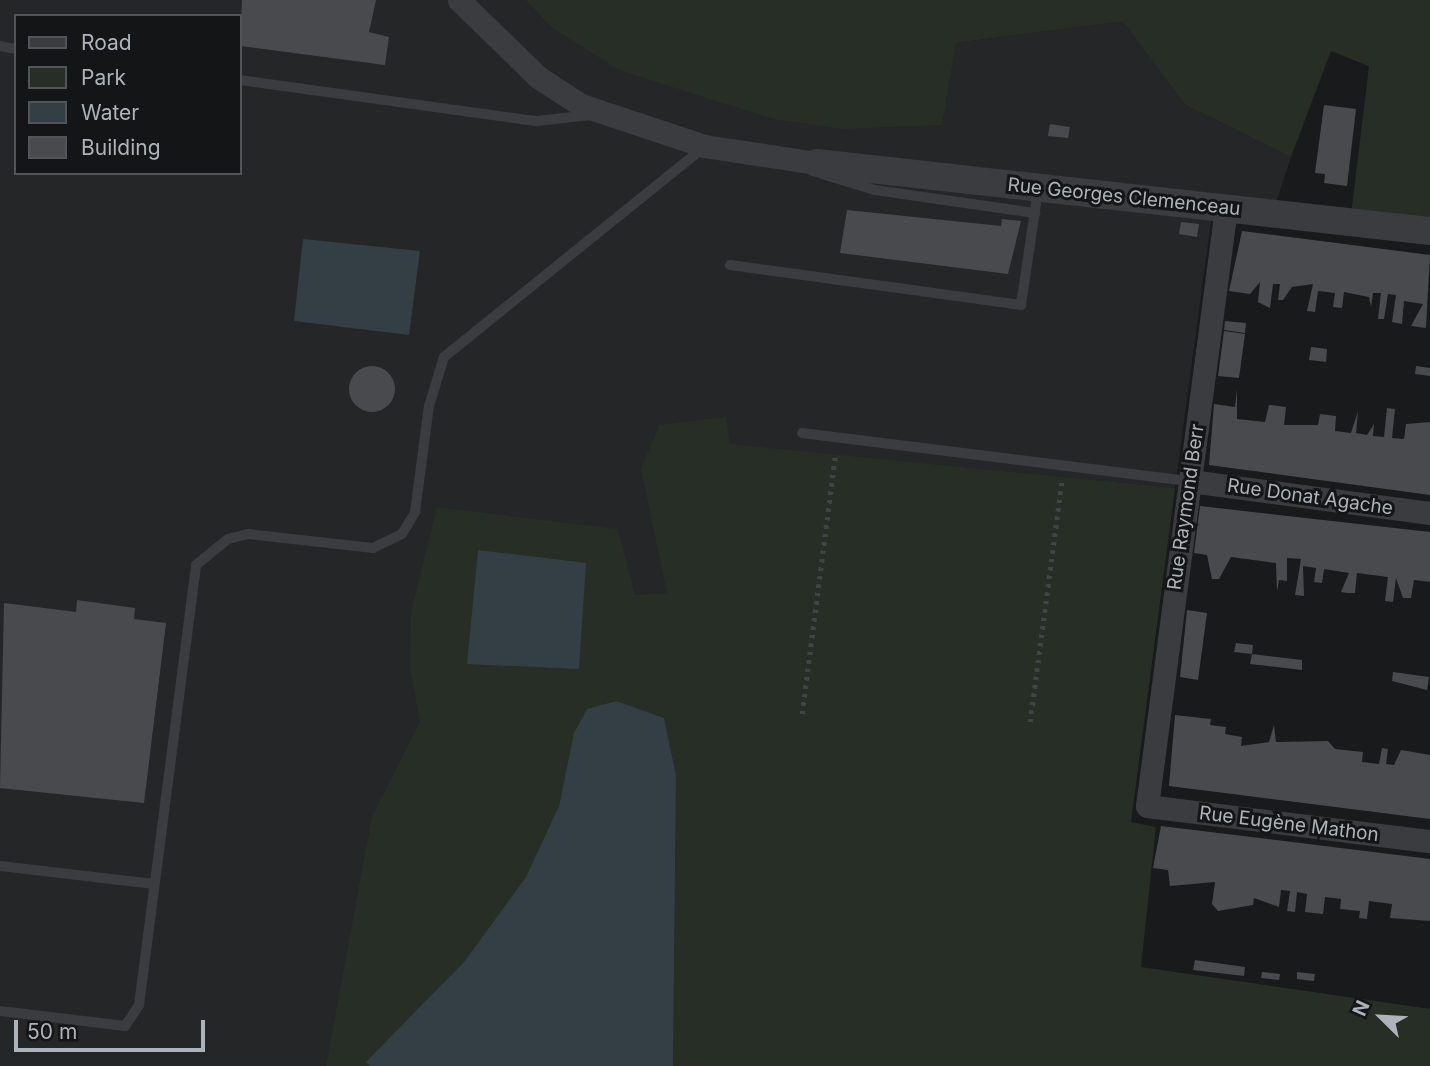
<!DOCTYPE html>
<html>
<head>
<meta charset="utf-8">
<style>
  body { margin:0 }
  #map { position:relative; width:1430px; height:1066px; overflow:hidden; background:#191a1b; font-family:Inter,sans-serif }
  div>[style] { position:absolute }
  .built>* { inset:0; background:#252628 }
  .green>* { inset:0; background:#262e26 }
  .water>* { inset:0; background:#333f44 }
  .building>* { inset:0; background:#494a4e }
  .round { border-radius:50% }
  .path>* { height:4.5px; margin-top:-2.25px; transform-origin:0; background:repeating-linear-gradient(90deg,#414447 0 3.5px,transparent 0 8.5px) }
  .service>* { height:10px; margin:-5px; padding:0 5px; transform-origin:5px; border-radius:5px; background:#3b3c40 }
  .minor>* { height:23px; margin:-11.5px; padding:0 11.5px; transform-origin:11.5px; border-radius:11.5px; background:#3b3c40 }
  .tertiary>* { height:28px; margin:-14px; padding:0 14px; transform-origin:14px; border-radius:14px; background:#3b3c40 }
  span { translate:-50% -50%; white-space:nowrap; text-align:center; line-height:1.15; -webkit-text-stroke:6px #141516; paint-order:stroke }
  .street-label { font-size:19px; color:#adb3ba }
  .legend { position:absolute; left:14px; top:14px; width:228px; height:161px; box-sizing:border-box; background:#141516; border:2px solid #515458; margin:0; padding:9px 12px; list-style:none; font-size:21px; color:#adb3ba }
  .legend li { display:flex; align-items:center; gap:14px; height:35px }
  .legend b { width:35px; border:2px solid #515458 }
  .north { position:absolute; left:1346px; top:982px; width:70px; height:70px; -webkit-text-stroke:5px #141516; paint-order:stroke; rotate:294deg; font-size:19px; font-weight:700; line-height:28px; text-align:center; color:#adb3ba }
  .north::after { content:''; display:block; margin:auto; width:24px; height:32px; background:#adb3ba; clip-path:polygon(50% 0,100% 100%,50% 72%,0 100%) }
  .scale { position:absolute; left:14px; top:1020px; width:191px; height:32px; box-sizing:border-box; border:4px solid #adb3ba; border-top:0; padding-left:9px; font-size:21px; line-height:24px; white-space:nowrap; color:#adb3ba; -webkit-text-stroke:5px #141516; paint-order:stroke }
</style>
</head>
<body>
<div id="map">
  <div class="built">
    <div style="clip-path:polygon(evenodd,0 0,525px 0,550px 26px,705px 96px,773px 119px,956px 43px,1124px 20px,1185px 105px,1291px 157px,1270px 221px,1212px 214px,1175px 488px,730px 445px,747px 1066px,0 1066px,0 0,16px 16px,240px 16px,240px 173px,16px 173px,16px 16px)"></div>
  </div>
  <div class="green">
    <div style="clip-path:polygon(525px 0,1430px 0,1430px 221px,1351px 215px,1369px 66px,1331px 51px,1291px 157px,1185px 105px,1123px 21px,956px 43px,942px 125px,843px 129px,773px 119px,619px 70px,550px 26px)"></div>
    <div style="clip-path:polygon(726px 417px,730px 444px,1175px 488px,1131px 822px,1156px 827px,1141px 967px,1430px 1009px,1430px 1066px,673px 1066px,676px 775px,664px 718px,615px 701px,587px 709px,574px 733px,559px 806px,526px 877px,464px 962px,367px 1062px,370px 1066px,326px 1066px,372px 816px,420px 722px,410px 668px,411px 612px,437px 507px,618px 529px,635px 595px,667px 593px,641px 469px,659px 425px)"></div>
  </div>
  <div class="water">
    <div style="clip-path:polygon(303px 239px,420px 251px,409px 335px,294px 321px)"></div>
    <div style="clip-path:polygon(478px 550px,586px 563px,579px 669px,467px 664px)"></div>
    <div style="clip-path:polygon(616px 701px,664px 718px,676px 775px,673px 1066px,370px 1066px,366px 1062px,464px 962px,526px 877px,559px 806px,574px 733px,587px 709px)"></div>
  </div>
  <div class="building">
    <div style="clip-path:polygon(242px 0,376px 0,369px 32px,389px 37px,385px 65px,240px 46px)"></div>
    <div style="clip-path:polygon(1324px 105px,1356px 109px,1347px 186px,1324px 183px,1325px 174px,1315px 173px)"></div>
    <div style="clip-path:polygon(1050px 124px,1070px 127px,1068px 138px,1048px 136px)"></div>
    <div style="clip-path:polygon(847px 210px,1001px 226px,1002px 219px,1021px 221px,1008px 274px,840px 253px)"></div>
    <div style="clip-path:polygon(1181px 222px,1199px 224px,1197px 237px,1179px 234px)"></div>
    <div style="clip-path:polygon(1242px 231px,1430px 255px,1426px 328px,1411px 326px,1423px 304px,1404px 301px,1402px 324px,1392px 322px,1396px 295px,1388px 294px,1384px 319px,1378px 319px,1381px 293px,1373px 293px,1371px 307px,1369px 297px,1344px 292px,1342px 308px,1333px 307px,1335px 293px,1318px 291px,1315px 312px,1307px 311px,1313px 284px,1292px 287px,1283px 300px,1278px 300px,1280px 284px,1273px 284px,1270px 308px,1258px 302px,1260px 282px,1250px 294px,1229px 291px)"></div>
    <div style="clip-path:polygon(1225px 321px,1246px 323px,1245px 333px,1224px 330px)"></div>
    <div style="clip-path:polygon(1224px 331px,1245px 334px,1239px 378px,1218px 376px)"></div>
    <div style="clip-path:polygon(1311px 347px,1327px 349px,1326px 362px,1309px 360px)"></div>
    <div style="clip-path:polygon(1416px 366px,1430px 368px,1430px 376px,1415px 374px)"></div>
    <div class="round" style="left:349px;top:366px;width:46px;height:46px"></div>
    <div style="clip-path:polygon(1237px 389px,1237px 419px,1265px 422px,1269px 405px,1286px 407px,1284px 425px,1318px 425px,1320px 414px,1336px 416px,1335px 431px,1351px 433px,1358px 411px,1356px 433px,1367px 435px,1374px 424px,1373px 436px,1384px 437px,1387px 408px,1395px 409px,1392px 438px,1404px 439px,1406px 424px,1430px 422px,1430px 495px,1209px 465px,1214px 404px,1235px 407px)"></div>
    <div style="clip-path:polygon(1200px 506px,1430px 532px,1430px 582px,1414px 580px,1411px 598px,1403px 598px,1396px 578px,1393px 602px,1385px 601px,1388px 577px,1357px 573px,1355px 593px,1347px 593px,1341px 592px,1349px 573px,1324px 569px,1322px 583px,1314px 582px,1316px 568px,1303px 566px,1304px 596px,1295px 595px,1301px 559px,1287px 558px,1287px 581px,1279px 580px,1277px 592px,1276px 563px,1231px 557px,1219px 579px,1212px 579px,1207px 555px,1194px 553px)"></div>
    <div style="clip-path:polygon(77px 600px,135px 608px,134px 619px,166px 623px,144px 803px,0 788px,4px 603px,76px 612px)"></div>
    <div style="clip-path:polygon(1187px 610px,1207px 613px,1198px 680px,1180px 677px)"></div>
    <div style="clip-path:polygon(1236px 643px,1253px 645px,1252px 654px,1234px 652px)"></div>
    <div style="clip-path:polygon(1252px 654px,1302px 660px,1302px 670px,1250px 664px)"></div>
    <div style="clip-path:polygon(1393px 672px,1429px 677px,1427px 690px,1392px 681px)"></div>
    <div style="clip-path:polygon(1175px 715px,1211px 719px,1210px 725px,1226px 727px,1225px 734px,1242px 737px,1241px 746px,1269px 742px,1274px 725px,1276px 742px,1328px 741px,1335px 749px,1363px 752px,1362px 762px,1379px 764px,1382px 748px,1388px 749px,1386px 764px,1394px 765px,1401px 750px,1430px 755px,1430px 819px,1169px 786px)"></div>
    <div style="clip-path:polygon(1161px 826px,1430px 859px,1430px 921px,1390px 918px,1392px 904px,1369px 901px,1367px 919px,1359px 918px,1360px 911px,1340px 909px,1341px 899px,1325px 897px,1323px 914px,1305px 912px,1307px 894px,1297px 892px,1295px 912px,1287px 911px,1290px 891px,1281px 890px,1279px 907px,1254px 898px,1253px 905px,1218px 911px,1212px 904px,1215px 882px,1170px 886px,1168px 870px,1153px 868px)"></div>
    <div style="clip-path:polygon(1195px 960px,1245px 967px,1244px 976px,1193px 970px)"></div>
    <div style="clip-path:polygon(1262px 972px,1280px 974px,1279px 980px,1261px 978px)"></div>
    <div style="clip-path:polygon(1297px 972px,1315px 974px,1314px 981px,1297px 979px)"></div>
  </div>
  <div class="path">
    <div style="left:802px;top:714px;width:261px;rotate:-82.7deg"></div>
    <div style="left:1030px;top:722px;width:244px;rotate:-82.5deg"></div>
  </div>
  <div class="service">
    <div style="left:0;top:46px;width:16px;rotate:11deg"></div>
    <div style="left:240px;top:80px;width:300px;rotate:7.9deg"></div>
    <div style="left:537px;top:121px;width:54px;rotate:-6.3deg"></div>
    <div style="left:822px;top:174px;width:55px;rotate:16.8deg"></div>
    <div style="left:875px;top:190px;width:162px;rotate:8.2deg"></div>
    <div style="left:730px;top:265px;width:294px;rotate:7.8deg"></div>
    <div style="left:1021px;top:305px;width:116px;rotate:-81.6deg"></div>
    <div style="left:802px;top:433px;width:391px;rotate:7.1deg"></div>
    <div style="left:0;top:866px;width:155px;rotate:6.7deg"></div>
    <div style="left:0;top:1011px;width:126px;rotate:6.8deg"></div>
    <div style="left:125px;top:1026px;width:25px;rotate:-56deg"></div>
    <div style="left:139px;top:1005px;width:444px;rotate:-82.6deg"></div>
    <div style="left:196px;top:565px;width:41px;rotate:-39.1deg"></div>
    <div style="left:228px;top:539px;width:21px;rotate:-14deg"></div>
    <div style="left:248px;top:534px;width:126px;rotate:6.4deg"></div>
    <div style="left:373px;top:548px;width:32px;rotate:-26deg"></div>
    <div style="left:402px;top:534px;width:26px;rotate:-59deg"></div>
    <div style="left:415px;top:512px;width:107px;rotate:-82.5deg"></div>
    <div style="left:429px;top:406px;width:51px;rotate:-73deg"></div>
    <div style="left:444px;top:357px;width:334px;rotate:-38.9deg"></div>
  </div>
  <div class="minor">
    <div style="left:459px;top:0;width:110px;rotate:44.3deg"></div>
    <div style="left:538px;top:77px;width:51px;rotate:33.1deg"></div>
    <div style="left:581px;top:105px;width:130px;rotate:18.4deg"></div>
    <div style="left:704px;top:146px;width:114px;rotate:8.6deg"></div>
    <div style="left:1226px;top:208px;width:603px;rotate:97.53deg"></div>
    <div style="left:1147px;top:806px;width:285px;rotate:7.1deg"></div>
    <div style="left:1190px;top:481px;width:242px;rotate:7.6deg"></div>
  </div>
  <div class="tertiary">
    <div style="left:817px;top:163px;width:617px;rotate:6.33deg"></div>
  </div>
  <div class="street-label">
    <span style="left:1124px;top:197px;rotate:6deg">Rue Georges Clemenceau</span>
    <span style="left:1310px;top:497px;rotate:8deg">Rue Donat Agache</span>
    <span style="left:1186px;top:507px;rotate:-82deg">Rue Raymond Berr</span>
    <span style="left:1289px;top:824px;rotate:7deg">Rue Eugène Mathon</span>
  </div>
  <ul class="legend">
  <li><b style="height:9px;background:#3b3c40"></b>Road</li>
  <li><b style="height:19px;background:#262e26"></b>Park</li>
  <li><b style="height:19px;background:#333f44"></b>Water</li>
  <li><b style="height:19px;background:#494a4e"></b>Building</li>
  </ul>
  <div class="north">N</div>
  <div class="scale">50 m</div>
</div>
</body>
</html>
